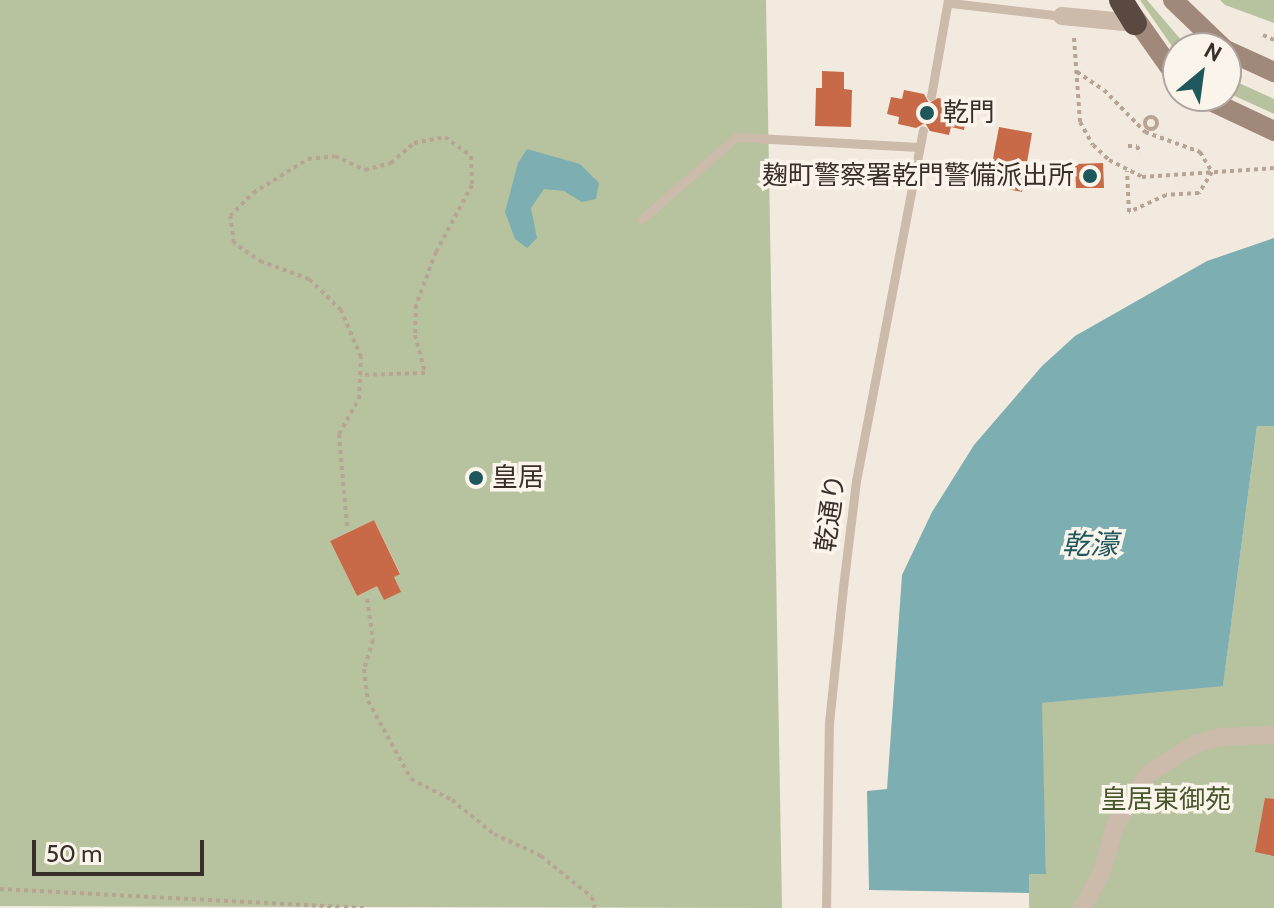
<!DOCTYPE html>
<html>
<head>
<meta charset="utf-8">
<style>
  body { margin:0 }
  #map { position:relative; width:1274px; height:908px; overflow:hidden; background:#f3eadf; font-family:Cabin,"Noto Sans JP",sans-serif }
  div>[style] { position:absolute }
  .green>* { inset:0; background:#b6c39e }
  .water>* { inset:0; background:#7daeb1 }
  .building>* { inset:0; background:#c86948 }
  .path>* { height:4px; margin-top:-2px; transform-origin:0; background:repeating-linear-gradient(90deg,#b8a494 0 4px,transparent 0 8px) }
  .path>.ring { margin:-2px; padding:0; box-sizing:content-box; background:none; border:4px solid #b8a494; border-radius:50% }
  .lane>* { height:9px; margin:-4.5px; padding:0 4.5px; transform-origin:4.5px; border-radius:4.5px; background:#ccbaaa }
  .street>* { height:18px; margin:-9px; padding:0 9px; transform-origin:9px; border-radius:9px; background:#ccbaaa }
  .secondary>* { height:20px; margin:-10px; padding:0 10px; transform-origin:10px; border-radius:10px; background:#a0897b }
  .highway>* { height:24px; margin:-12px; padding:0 12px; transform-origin:12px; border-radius:12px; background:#5a4941 }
  .dots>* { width:22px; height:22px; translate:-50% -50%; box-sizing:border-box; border:4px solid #faf4eb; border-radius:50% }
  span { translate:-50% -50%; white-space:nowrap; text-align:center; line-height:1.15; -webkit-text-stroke:7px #faf4eb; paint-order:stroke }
  .poi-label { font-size:26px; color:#392f2a }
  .left { translate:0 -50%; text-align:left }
  .right { translate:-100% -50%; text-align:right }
  .street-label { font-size:26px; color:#392f2a }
  .park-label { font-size:26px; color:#48582d }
  .water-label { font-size:28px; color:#1e575c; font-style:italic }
  .north { position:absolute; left:1162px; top:32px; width:80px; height:80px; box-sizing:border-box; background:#faf4eb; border:2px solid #ada59e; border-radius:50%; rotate:29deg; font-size:22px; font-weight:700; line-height:32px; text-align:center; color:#392f2a }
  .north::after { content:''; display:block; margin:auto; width:28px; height:36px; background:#1e575c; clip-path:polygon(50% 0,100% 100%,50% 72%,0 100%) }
  .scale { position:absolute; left:32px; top:840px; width:172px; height:36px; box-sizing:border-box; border:4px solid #392f2a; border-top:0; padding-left:10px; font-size:24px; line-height:28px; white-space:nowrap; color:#392f2a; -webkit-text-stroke:6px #faf4eb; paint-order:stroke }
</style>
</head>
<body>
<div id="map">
  <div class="green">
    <div style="clip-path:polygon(evenodd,0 0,766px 0,782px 908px,0 906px,0 0,374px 520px,400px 573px,357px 596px,330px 541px,374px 520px)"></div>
    <div style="clip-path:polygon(1140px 0,1147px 0,1188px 48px,1178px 48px,1178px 55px)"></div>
    <div style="clip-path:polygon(1220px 0,1274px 0,1274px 23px,1225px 5px)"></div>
    <div style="clip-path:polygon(1226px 77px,1274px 99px,1274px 114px,1226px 92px)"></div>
    <div style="clip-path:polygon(1257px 426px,1274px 426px,1274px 908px,1029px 908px,1029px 874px,1046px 874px,1041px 703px,1223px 685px)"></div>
  </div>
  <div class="water">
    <div style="clip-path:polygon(527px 149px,580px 164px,599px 183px,596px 199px,582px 202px,564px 191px,544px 189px,531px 208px,537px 238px,527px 248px,515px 239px,505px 212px,518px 163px)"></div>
    <div style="clip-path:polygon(1274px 238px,1274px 426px,1257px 426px,1223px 686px,1042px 703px,1046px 874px,1029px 874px,1029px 893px,869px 890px,867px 791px,887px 789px,902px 575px,932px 512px,974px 445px,1042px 366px,1075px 336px,1207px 261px)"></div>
  </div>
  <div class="building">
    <div style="clip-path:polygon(822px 71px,844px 72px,844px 89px,852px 90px,851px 127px,815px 126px,816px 88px,822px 88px)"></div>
    <div style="clip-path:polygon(904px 90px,924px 94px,929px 103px,938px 98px,956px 102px,954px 109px,967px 112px,964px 130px,951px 127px,949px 135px,930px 131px,925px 123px,916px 128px,898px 124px,899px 117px,887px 114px,891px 97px,902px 99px)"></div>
    <div style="clip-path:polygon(999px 127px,1032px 133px,1022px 192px,988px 185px)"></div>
    <div style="clip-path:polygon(1103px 163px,1104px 188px,1076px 188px,1075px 164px)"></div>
    <div style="clip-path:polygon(374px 520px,400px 574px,394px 577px,401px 592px,384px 600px,377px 586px,357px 596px,330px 541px)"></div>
    <div style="clip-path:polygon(1265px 798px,1274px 799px,1274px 856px,1255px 852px)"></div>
  </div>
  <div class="path">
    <div style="left:1263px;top:35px;width:12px;rotate:24deg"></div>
    <div style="left:1074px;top:38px;width:84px;rotate:85.9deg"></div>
    <div style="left:1080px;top:122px;width:26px;rotate:61deg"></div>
    <div style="left:1093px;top:145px;width:22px;rotate:43deg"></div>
    <div style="left:1109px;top:160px;width:37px;rotate:27deg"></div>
    <div style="left:1142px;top:177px;width:132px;rotate:-3.9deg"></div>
    <div style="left:1077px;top:72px;width:32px;rotate:34deg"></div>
    <div style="left:1104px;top:90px;width:59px;rotate:45.7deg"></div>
    <div style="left:1145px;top:132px;width:59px;rotate:20deg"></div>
    <div style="left:1200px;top:152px;width:23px;rotate:59deg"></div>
    <div style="left:1212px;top:172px;width:25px;rotate:122deg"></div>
    <div style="left:1199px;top:193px;width:33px;rotate:177deg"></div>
    <div style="left:1166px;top:195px;width:41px;rotate:155.3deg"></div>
    <div style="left:1129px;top:212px;width:41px;rotate:-92.8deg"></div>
    <div class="ring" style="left:1145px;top:117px;width:8px;height:8px"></div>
    <div style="left:1128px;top:146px;width:9px"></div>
    <div style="left:1137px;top:146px;width:8px;rotate:67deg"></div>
    <div style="left:347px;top:526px;width:92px;rotate:-95deg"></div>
    <div style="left:339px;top:434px;width:40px;rotate:-60.3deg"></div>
    <div style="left:359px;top:399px;width:42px;rotate:-87.3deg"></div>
    <div style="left:361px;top:357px;width:51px;rotate:-113.1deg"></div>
    <div style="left:341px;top:310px;width:45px;rotate:-135.9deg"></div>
    <div style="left:309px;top:279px;width:50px;rotate:-160.1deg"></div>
    <div style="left:262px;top:262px;width:34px;rotate:-146deg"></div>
    <div style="left:234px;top:243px;width:27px;rotate:-98deg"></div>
    <div style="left:230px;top:216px;width:33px;rotate:-45deg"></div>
    <div style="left:253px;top:193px;width:65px;rotate:-31.7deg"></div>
    <div style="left:308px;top:159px;width:27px;rotate:-6deg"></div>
    <div style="left:335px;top:156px;width:33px;rotate:25deg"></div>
    <div style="left:365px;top:170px;width:27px;rotate:-15deg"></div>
    <div style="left:391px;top:163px;width:30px;rotate:-41deg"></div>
    <div style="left:414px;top:143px;width:32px;rotate:-11deg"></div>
    <div style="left:445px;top:137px;width:32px;rotate:36deg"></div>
    <div style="left:471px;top:156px;width:29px;rotate:88deg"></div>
    <div style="left:472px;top:185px;width:76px;rotate:118.2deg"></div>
    <div style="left:436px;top:252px;width:57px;rotate:110.7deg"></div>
    <div style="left:416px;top:305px;width:30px;rotate:92deg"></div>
    <div style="left:415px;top:335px;width:39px;rotate:75deg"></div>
    <div style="left:425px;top:373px;width:65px;rotate:178.2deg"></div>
    <div style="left:367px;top:599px;width:41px;rotate:81.7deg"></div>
    <div style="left:373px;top:640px;width:30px;rotate:107deg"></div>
    <div style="left:364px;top:669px;width:32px;rotate:83deg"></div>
    <div style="left:368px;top:701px;width:89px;rotate:61.1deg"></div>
    <div style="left:411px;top:779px;width:46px;rotate:27.1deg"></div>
    <div style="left:452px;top:800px;width:54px;rotate:39deg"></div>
    <div style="left:494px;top:834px;width:52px;rotate:25.1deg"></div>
    <div style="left:541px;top:856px;width:65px;rotate:38.8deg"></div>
    <div style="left:592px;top:897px;width:11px;rotate:75deg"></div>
    <div style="left:0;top:889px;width:364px;rotate:3deg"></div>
  </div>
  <div class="lane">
    <div style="left:951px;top:3px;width:112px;rotate:6.7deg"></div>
    <div style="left:931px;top:96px;width:97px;rotate:-80deg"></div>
    <div style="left:642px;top:219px;width:125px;rotate:-41.1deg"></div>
    <div style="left:736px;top:137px;width:183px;rotate:3.1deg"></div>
    <div style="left:826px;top:908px;width:185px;rotate:-89.1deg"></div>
    <div style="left:829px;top:723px;width:137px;rotate:-84.1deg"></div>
    <div style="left:843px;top:587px;width:107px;rotate:-83deg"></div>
    <div style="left:856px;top:481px;width:357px;rotate:-79.2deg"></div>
  </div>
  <div class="street">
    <div style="left:1062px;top:16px;width:73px;rotate:5.5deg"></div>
    <div style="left:1082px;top:908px;width:41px;rotate:-60.9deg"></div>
    <div style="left:1102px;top:872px;width:51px;rotate:-74.1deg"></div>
    <div style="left:1116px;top:823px;width:60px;rotate:-56.6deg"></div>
    <div style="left:1149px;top:773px;width:55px;rotate:-31.7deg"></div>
    <div style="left:1196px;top:744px;width:26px;rotate:-16deg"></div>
    <div style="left:1221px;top:737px;width:53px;rotate:-2.2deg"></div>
  </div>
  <div class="secondary">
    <div style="left:1173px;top:0;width:69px;rotate:43.8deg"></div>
    <div style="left:1130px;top:11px;width:83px;rotate:54.8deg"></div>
    <div style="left:1226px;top:50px;width:53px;rotate:24.6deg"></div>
    <div style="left:1200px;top:96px;width:82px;rotate:25.3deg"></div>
  </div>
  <div class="highway">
    <div style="left:1121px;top:0;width:27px;rotate:59deg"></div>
  </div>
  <div class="dots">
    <div style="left:927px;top:113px;background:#1e575c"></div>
    <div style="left:1090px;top:176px;background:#1e575c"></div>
    <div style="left:476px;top:478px;background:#1e575c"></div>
  </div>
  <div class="poi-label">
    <span class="left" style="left:943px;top:113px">乾門</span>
    <span class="right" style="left:1074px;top:176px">麹町警察署乾門警備派出所</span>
    <span class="left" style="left:492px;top:478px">皇居</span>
  </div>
  <div class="street-label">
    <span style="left:831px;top:513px;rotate:-82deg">乾通り</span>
  </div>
  <div class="park-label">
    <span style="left:1166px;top:800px">皇居東御苑</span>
  </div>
  <div class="water-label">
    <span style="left:1090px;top:544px">乾濠</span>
  </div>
  <div class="north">N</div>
  <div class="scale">50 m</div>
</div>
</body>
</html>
